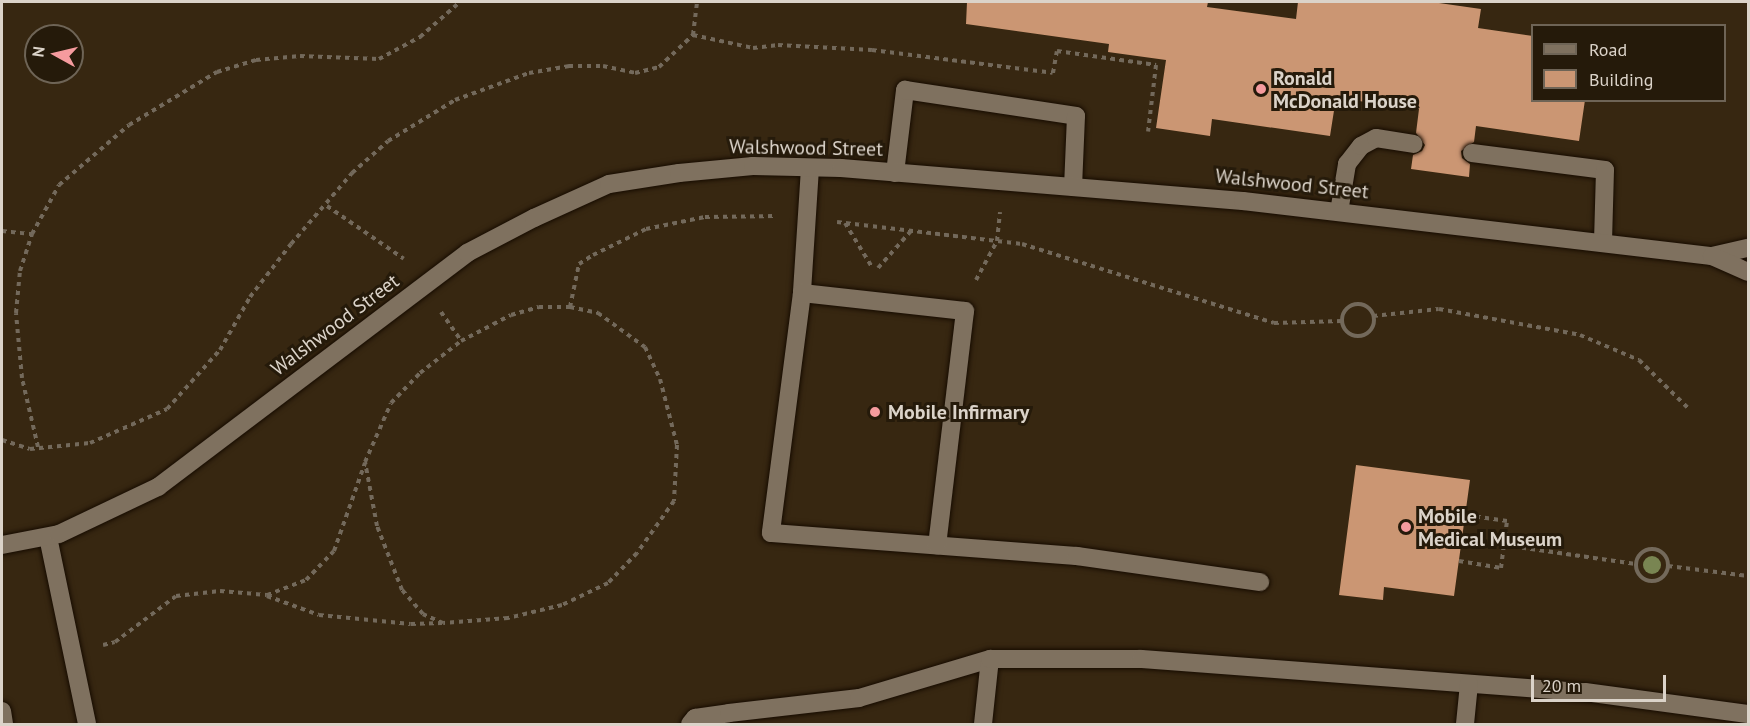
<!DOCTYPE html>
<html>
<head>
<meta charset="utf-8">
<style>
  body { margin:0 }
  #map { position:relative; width:1750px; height:726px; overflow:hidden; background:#2f2313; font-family:"PT Sans",sans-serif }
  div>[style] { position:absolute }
  .built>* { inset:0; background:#372711 }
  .building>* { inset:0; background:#cb9673 }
  .path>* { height:4px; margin-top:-2px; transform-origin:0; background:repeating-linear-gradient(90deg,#73695b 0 4.5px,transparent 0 9px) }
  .path>.ring { margin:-2px; padding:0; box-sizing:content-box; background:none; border:4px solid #73695b; border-radius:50% }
  .roads { filter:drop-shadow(0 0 2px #170c01) drop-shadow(0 0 2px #170c01) }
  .lane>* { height:18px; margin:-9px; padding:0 9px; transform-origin:9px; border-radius:9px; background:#7f715f }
  .street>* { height:18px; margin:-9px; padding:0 9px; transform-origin:9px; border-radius:9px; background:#7f715f }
  .trees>* { width:18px; height:18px; margin:-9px; border-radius:50%; background:#798552 }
  .dots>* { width:16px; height:16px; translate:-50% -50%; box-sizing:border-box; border:3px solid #251a0a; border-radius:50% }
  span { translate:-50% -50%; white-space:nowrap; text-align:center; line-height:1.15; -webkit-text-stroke:6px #251a0a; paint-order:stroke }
  .poi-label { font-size:20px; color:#dbd3c9; font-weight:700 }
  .left { translate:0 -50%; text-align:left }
  .street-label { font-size:20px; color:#dbd3c9 }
  .frame { position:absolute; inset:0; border:3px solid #dbd3c9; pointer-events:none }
  .legend { position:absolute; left:1531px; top:24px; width:195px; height:78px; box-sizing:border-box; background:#251a0a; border:2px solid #6e6456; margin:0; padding:8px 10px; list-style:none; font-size:18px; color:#dbd3c9 }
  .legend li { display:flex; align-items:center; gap:12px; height:30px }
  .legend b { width:30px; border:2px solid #6e6456 }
  .north { position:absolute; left:24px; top:24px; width:60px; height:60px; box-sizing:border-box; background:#251a0a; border:2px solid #6e6456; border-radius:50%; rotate:278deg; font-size:16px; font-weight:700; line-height:24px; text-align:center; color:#dbd3c9 }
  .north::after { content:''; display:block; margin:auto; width:21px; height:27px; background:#f59b9e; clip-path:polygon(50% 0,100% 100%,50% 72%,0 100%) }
  .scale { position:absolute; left:1531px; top:675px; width:135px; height:27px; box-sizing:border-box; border:3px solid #dbd3c9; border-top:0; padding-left:8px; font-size:18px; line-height:21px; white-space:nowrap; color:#dbd3c9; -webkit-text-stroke:4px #251a0a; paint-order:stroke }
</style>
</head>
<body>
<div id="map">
  <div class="built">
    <div style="clip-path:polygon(evenodd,2px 2px,1748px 2px,1748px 724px,2px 724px,2px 2px,1532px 26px,1724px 26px,1724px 100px,1532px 100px,1532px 26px,2px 2px,36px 36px,72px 36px,72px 72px,36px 72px,36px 36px)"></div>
  </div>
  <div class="building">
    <div style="clip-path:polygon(967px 2px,1208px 2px,1207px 7px,1296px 19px,1298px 2px,1432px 2px,1481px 9px,1478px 28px,1533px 36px,1533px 100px,1585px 100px,1579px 141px,1476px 126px,1474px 142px,1461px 151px,1462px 158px,1470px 164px,1469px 177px,1411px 169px,1413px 155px,1422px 151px,1425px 145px,1416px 133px,1419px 109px,1336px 98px,1330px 136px,1212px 119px,1210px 136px,1156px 128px,1166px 60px,1108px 52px,1109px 44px,966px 24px)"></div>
    <div style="clip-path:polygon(1356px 465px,1470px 480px,1454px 596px,1384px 587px,1383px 600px,1339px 595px)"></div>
  </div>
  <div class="path">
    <div style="left:693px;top:35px;width:61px;rotate:12.2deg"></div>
    <div style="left:753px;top:48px;width:25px;rotate:-7deg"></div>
    <div style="left:778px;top:45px;width:94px;rotate:3deg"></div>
    <div style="left:872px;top:50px;width:182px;rotate:7.2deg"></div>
    <div style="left:1053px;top:73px;width:22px;rotate:-80deg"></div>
    <div style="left:1057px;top:51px;width:100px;rotate:8deg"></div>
    <div style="left:1156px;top:65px;width:67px;rotate:96.8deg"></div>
    <div style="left:327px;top:206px;width:93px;rotate:34.5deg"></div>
    <div style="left:837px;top:222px;width:186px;rotate:6.8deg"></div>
    <div style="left:1022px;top:244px;width:264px;rotate:17.4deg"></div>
    <div style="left:1274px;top:323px;width:68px;rotate:-1.7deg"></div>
    <div style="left:845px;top:223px;width:52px;rotate:58.5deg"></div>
    <div style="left:2px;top:231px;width:30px;rotate:6deg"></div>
    <div style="left:878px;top:268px;width:50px;rotate:-48.3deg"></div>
    <div style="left:976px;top:280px;width:44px;rotate:-61.7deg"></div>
    <div style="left:997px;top:241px;width:29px;rotate:-84deg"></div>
    <div class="ring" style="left:1342px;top:304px;width:28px;height:28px"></div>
    <div style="left:570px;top:307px;width:29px;rotate:12deg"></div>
    <div style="left:598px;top:313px;width:58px;rotate:35.9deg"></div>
    <div style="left:645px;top:347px;width:35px;rotate:65deg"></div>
    <div style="left:660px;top:379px;width:68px;rotate:75.6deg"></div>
    <div style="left:677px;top:445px;width:56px;rotate:93.1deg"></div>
    <div style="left:674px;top:501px;width:64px;rotate:125.4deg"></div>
    <div style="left:637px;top:553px;width:42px;rotate:134deg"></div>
    <div style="left:608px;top:583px;width:51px;rotate:154.4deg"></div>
    <div style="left:562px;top:605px;width:56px;rotate:166.5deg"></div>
    <div style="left:508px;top:618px;width:65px;rotate:175.6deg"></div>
    <div style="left:443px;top:623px;width:22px;rotate:-156deg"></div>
    <div style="left:423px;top:614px;width:32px;rotate:-131deg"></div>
    <div style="left:402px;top:590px;width:69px;rotate:-111.3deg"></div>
    <div style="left:377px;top:526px;width:65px;rotate:-100.6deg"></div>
    <div style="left:365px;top:462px;width:64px;rotate:-66.2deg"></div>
    <div style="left:391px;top:403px;width:42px;rotate:-46deg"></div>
    <div style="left:420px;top:373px;width:52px;rotate:-38deg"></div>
    <div style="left:461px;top:341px;width:56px;rotate:-27.5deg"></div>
    <div style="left:511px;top:315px;width:29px;rotate:-16deg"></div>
    <div style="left:539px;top:307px;width:31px"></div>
    <div style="left:570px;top:307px;width:44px;rotate:-78.2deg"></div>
    <div style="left:579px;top:264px;width:17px;rotate:-33deg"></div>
    <div style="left:593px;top:255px;width:59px;rotate:-26.1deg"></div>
    <div style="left:646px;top:229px;width:60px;rotate:-11.5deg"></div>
    <div style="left:705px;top:217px;width:68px;rotate:-0.8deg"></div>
    <div style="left:441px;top:312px;width:35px;rotate:55deg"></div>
    <div style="left:1373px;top:316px;width:66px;rotate:-6.1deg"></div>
    <div style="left:1439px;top:309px;width:143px;rotate:10.4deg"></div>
    <div style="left:1580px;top:335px;width:64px;rotate:23deg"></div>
    <div style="left:1639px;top:360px;width:70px;rotate:44.4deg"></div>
    <div style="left:2px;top:440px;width:29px;rotate:18deg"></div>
    <div style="left:30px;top:449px;width:60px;rotate:-5.7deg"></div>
    <div style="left:90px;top:443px;width:84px;rotate:-23.8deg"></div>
    <div style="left:167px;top:409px;width:79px;rotate:-48.1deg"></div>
    <div style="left:220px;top:350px;width:61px;rotate:-60.5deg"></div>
    <div style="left:250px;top:297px;width:67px;rotate:-52.3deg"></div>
    <div style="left:291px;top:244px;width:94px;rotate:-49.3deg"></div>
    <div style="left:352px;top:173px;width:48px;rotate:-41.6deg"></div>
    <div style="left:388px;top:141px;width:79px;rotate:-31.5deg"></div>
    <div style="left:455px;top:100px;width:79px;rotate:-20deg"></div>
    <div style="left:529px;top:73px;width:41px;rotate:-9.9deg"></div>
    <div style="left:569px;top:66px;width:34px"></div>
    <div style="left:603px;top:66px;width:33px;rotate:12deg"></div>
    <div style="left:635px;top:73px;width:25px;rotate:-14deg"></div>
    <div style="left:659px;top:67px;width:47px;rotate:-43.3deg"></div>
    <div style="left:693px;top:35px;width:33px;rotate:-83deg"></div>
    <div style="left:38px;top:447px;width:71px;rotate:-103.1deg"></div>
    <div style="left:22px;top:378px;width:65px;rotate:-95.3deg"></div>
    <div style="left:16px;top:313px;width:42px;rotate:-84.6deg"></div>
    <div style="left:20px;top:271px;width:39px;rotate:-72deg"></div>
    <div style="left:32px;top:234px;width:56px;rotate:-61.1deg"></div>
    <div style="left:59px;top:185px;width:92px;rotate:-40.6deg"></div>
    <div style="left:129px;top:125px;width:103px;rotate:-31.1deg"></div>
    <div style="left:217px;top:72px;width:41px;rotate:-17.1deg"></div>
    <div style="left:256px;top:60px;width:44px;rotate:-5.2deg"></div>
    <div style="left:300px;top:56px;width:79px;rotate:2.2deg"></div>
    <div style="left:379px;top:59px;width:47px;rotate:-28.2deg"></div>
    <div style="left:420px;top:37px;width:53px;rotate:-41.2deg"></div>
    <div style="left:1462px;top:539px;width:42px;rotate:8.1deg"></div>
    <div style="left:1504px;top:545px;width:24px;rotate:-83deg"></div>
    <div style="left:1507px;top:521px;width:42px;rotate:-171.9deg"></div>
    <div class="ring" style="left:1636px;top:549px;width:28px;height:28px"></div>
    <div style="left:1459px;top:561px;width:43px;rotate:9.5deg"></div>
    <div style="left:1501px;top:568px;width:23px;rotate:-83deg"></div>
    <div style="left:1504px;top:545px;width:133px;rotate:8.2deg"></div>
    <div style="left:1668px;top:566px;width:81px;rotate:7.1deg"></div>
    <div style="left:267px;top:596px;width:55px;rotate:20.1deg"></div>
    <div style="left:319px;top:615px;width:92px;rotate:5.6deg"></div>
    <div style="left:411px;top:624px;width:31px;rotate:-2deg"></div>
    <div style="left:103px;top:645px;width:12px;rotate:-14deg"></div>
    <div style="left:115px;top:642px;width:76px;rotate:-37deg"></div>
    <div style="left:176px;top:596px;width:44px;rotate:-6.5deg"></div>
    <div style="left:220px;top:591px;width:47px;rotate:4.9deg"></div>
    <div style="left:267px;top:595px;width:42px;rotate:-21deg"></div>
    <div style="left:306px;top:580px;width:40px;rotate:-46deg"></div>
    <div style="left:334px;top:551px;width:93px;rotate:-70.6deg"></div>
  </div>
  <div class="roads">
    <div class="lane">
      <div style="left:1472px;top:153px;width:134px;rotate:7.3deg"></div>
      <div style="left:1605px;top:170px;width:72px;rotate:91.6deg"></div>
      <div style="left:810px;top:168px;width:125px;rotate:93.7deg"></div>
      <div style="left:802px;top:293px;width:242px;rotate:97.4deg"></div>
      <div style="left:771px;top:533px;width:307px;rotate:4.3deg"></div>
      <div style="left:1077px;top:556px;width:185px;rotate:8.1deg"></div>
      <div style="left:895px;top:173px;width:84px;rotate:-83.1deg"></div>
      <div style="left:905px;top:90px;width:173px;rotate:8.6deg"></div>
      <div style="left:1076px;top:116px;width:71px;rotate:92.4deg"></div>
      <div style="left:1339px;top:212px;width:49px;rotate:-80.5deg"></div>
      <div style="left:1347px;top:164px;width:23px;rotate:-52deg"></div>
      <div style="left:1361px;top:146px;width:17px;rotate:-28deg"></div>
      <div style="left:1376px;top:138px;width:38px;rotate:9deg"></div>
      <div style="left:802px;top:293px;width:164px;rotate:6.3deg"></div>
      <div style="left:965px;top:311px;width:236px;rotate:96.8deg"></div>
      <div style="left:48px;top:537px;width:191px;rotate:78.2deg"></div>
      <div style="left:2px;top:711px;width:13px;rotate:81deg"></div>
      <div style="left:690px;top:724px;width:8px;rotate:-50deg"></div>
      <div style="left:695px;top:718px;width:34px;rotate:-8deg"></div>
      <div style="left:729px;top:713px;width:131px;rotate:-6.6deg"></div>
      <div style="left:859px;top:698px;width:137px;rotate:-16.6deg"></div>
      <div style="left:983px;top:724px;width:65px;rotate:-83.9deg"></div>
      <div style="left:990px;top:659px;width:151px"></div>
      <div style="left:1141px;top:659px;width:445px;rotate:4.3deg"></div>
      <div style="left:1585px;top:692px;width:164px;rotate:7.7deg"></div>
      <div style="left:1465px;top:724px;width:40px;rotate:-84.3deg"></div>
    </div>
    <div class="street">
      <div style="left:1712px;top:256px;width:37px;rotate:-13deg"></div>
      <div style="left:2px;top:545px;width:58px;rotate:-10.9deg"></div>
      <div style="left:59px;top:534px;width:110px;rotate:-25.4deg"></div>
      <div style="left:158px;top:487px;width:388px;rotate:-37.1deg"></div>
      <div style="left:467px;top:253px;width:76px;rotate:-27.6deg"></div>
      <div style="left:534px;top:218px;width:82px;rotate:-24.4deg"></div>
      <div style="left:609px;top:184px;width:71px;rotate:-8.9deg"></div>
      <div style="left:679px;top:173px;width:74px;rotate:-5.4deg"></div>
      <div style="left:753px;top:166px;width:88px;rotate:1.3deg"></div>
      <div style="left:841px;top:168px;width:403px;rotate:4.7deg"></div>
      <div style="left:1243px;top:201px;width:472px;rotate:6.7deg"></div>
      <div style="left:1712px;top:256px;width:39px;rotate:24deg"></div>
    </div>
  </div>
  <div class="trees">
    <div style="left:1652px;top:565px"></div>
  </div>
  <div class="dots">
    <div style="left:1261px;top:89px;background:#f59b9e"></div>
    <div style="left:875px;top:412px;background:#f59b9e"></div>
    <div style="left:1406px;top:527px;background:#f59b9e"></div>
  </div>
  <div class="poi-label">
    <span class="left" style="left:1273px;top:90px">Ronald<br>McDonald House</span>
    <span class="left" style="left:888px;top:412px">Mobile Infirmary</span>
    <span class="left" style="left:1418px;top:528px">Mobile<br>Medical Museum</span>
  </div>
  <div class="street-label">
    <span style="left:806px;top:148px;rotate:1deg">Walshwood Street</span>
    <span style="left:1292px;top:184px;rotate:6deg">Walshwood Street</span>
    <span style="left:335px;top:325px;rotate:-37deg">Walshwood Street</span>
  </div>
  <div class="frame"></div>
  <ul class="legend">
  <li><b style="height:8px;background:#7f715f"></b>Road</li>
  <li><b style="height:16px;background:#cb9673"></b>Building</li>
  </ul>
  <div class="north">N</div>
  <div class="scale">20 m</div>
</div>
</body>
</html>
